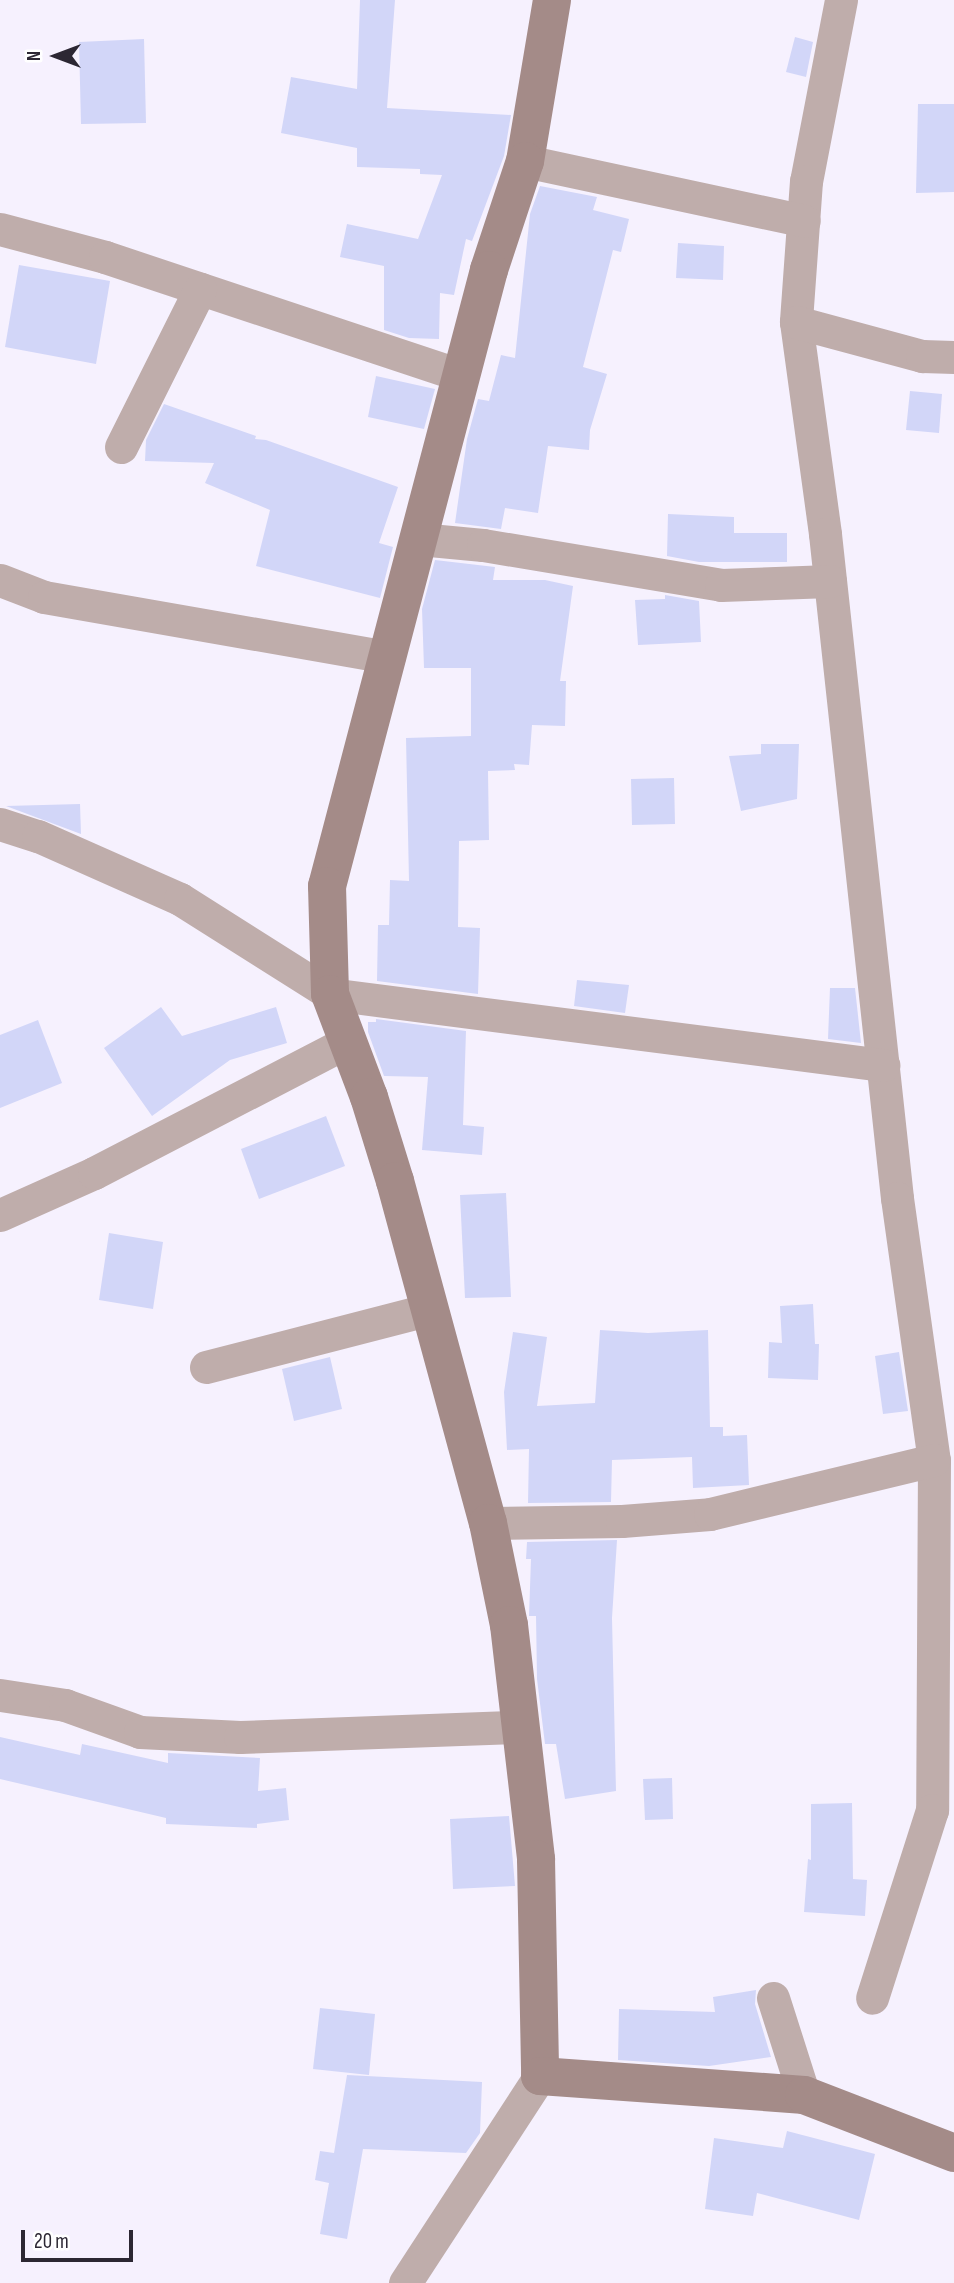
<!DOCTYPE html>
<html>
<head>
<meta charset="utf-8">
<style>
  body { margin:0 }
  #map { position:relative; width:954px; height:2283px; overflow:hidden; background:#f6f1fe; font-family:"Sofia Sans Condensed",sans-serif }
  div>[style] { position:absolute }
  .building>* { inset:0; background:#d2d6f8 }
  .street>* { height:33px; margin:-16.5px; padding:0 16.5px; transform-origin:16.5px; border-radius:16.5px; background:#bfadab }
  .secondary>* { height:38px; margin:-19px; padding:0 19px; transform-origin:19px; border-radius:19px; background:#a48b88 }
  span { translate:-50% -50%; white-space:nowrap; text-align:center; line-height:1.15; -webkit-text-stroke:5px #fff; paint-order:stroke }
  .north { position:absolute; left:21px; top:21px; width:70px; height:70px; -webkit-text-stroke:5px #fff; paint-order:stroke; rotate:270deg; font-size:19px; font-weight:700; line-height:28px; text-align:center; color:#2c2733 }
  .north::after { content:''; display:block; margin:auto; width:24px; height:32px; background:#2c2733; clip-path:polygon(50% 0,100% 100%,50% 72%,0 100%) }
  .scale { position:absolute; left:21px; top:2230px; width:112px; height:32px; box-sizing:border-box; border:4px solid #2c2733; border-top:0; padding-left:9px; font-size:21px; line-height:24px; white-space:nowrap; color:#2c2733; -webkit-text-stroke:5px #fff; paint-order:stroke }
</style>
</head>
<body>
<div id="map">
  <div class="building">
    <div style="clip-path:polygon(360px 0,395px 0,387px 108px,511px 115px,504px 156px,472px 241px,466px 239px,454px 295px,440px 293px,439px 339px,409px 338px,384px 330px,384px 266px,340px 257px,347px 224px,418px 239px,442px 175px,420px 174px,420px 169px,357px 167px,357px 148px,281px 133px,291px 77px,357px 89px)"></div>
    <div style="clip-path:polygon(795px 37px,813px 42px,806px 77px,786px 72px)"></div>
    <div style="clip-path:polygon(144px 39px,146px 123px,81px 124px,79px 42px)"></div>
    <div style="clip-path:polygon(918px 104px,954px 104px,954px 192px,916px 193px)"></div>
    <div style="clip-path:polygon(540px 186px,597px 197px,593px 210px,629px 219px,621px 252px,613px 250px,583px 367px,607px 374px,590px 430px,589px 450px,548px 446px,538px 513px,505px 508px,501px 529px,455px 523px,467px 439px,478px 399px,489px 401px,501px 355px,515px 358px,530px 214px)"></div>
    <div style="clip-path:polygon(678px 243px,724px 246px,723px 280px,676px 278px)"></div>
    <div style="clip-path:polygon(19px 265px,110px 281px,96px 364px,5px 347px)"></div>
    <div style="clip-path:polygon(376px 376px,435px 389px,424px 429px,368px 417px)"></div>
    <div style="clip-path:polygon(910px 391px,942px 394px,939px 433px,906px 430px)"></div>
    <div style="clip-path:polygon(164px 404px,256px 436px,255px 439px,266px 440px,398px 487px,379px 543px,393px 547px,380px 598px,256px 566px,270px 510px,205px 483px,214px 463px,145px 461px,146px 440px)"></div>
    <div style="clip-path:polygon(668px 514px,734px 517px,734px 533px,787px 533px,787px 562px,699px 562px,667px 556px)"></div>
    <div style="clip-path:polygon(435px 560px,495px 567px,493px 580px,545px 580px,573px 586px,560px 681px,566px 681px,565px 726px,532px 725px,529px 765px,514px 764px,515px 770px,488px 771px,489px 840px,459px 841px,458px 927px,480px 928px,478px 994px,377px 981px,378px 925px,389px 925px,390px 880px,409px 881px,406px 738px,471px 736px,471px 668px,424px 668px,422px 609px)"></div>
    <div style="clip-path:polygon(665px 595px,699px 601px,701px 642px,638px 645px,635px 600px,665px 599px)"></div>
    <div style="clip-path:polygon(761px 744px,799px 744px,797px 799px,741px 811px,729px 756px,761px 754px)"></div>
    <div style="clip-path:polygon(674px 778px,675px 824px,632px 825px,631px 779px)"></div>
    <div style="clip-path:polygon(80px 804px,81px 834px,6px 806px)"></div>
    <div style="clip-path:polygon(577px 980px,629px 985px,625px 1013px,574px 1006px)"></div>
    <div style="clip-path:polygon(830px 988px,855px 988px,861px 1043px,828px 1039px)"></div>
    <div style="clip-path:polygon(161px 1007px,182px 1036px,276px 1007px,287px 1043px,230px 1060px,152px 1116px,104px 1048px)"></div>
    <div style="clip-path:polygon(376px 1019px,466px 1031px,463px 1125px,484px 1127px,482px 1155px,422px 1150px,428px 1077px,384px 1076px,368px 1032px,368px 1022px,376px 1022px)"></div>
    <div style="clip-path:polygon(38px 1020px,62px 1083px,0 1108px,0 1035px)"></div>
    <div style="clip-path:polygon(326px 1116px,345px 1166px,259px 1199px,241px 1149px)"></div>
    <div style="clip-path:polygon(506px 1193px,511px 1297px,465px 1298px,460px 1195px)"></div>
    <div style="clip-path:polygon(109px 1233px,163px 1242px,153px 1309px,99px 1300px)"></div>
    <div style="clip-path:polygon(813px 1304px,815px 1344px,819px 1344px,818px 1380px,768px 1378px,769px 1342px,782px 1343px,780px 1306px)"></div>
    <div style="clip-path:polygon(600px 1330px,648px 1333px,708px 1330px,710px 1427px,723px 1427px,723px 1436px,747px 1435px,749px 1485px,693px 1488px,692px 1457px,612px 1460px,611px 1502px,528px 1503px,529px 1449px,507px 1450px,504px 1392px,513px 1332px,547px 1337px,537px 1406px,595px 1403px)"></div>
    <div style="clip-path:polygon(899px 1352px,908px 1411px,883px 1414px,875px 1356px)"></div>
    <div style="clip-path:polygon(330px 1357px,342px 1409px,294px 1421px,282px 1369px)"></div>
    <div style="clip-path:polygon(617px 1540px,612px 1618px,616px 1791px,565px 1799px,556px 1744px,545px 1744px,537px 1679px,536px 1616px,529px 1616px,531px 1559px,526px 1559px,527px 1542px)"></div>
    <div style="clip-path:polygon(0 1737px,80px 1755px,82px 1744px,168px 1763px,168px 1753px,260px 1758px,258px 1791px,286px 1788px,289px 1820px,257px 1824px,257px 1828px,166px 1824px,166px 1818px,0 1779px)"></div>
    <div style="clip-path:polygon(672px 1778px,673px 1819px,645px 1820px,643px 1779px)"></div>
    <div style="clip-path:polygon(852px 1803px,853px 1879px,867px 1880px,865px 1916px,804px 1912px,808px 1859px,811px 1860px,811px 1804px)"></div>
    <div style="clip-path:polygon(509px 1816px,515px 1886px,453px 1889px,450px 1819px)"></div>
    <div style="clip-path:polygon(756px 1990px,755px 2004px,771px 2057px,709px 2066px,618px 2060px,619px 2009px,715px 2012px,713px 1997px)"></div>
    <div style="clip-path:polygon(320px 2008px,375px 2014px,369px 2075px,313px 2069px)"></div>
    <div style="clip-path:polygon(347px 2075px,482px 2082px,480px 2133px,466px 2153px,363px 2149px,347px 2239px,320px 2234px,329px 2183px,315px 2180px,320px 2151px,334px 2153px)"></div>
    <div style="clip-path:polygon(787px 2131px,875px 2154px,859px 2220px,757px 2193px,753px 2216px,705px 2209px,714px 2138px,783px 2148px)"></div>
  </div>
  <div class="street">
    <div style="left:841px;top:0;width:184px;rotate:100.9deg"></div>
    <div style="left:806px;top:181px;width:141px;rotate:94.1deg"></div>
    <div style="left:796px;top:322px;width:214px;rotate:82.2deg"></div>
    <div style="left:825px;top:534px;width:668px;rotate:83.81deg"></div>
    <div style="left:897px;top:1198px;width:265px;rotate:82deg"></div>
    <div style="left:934px;top:1460px;width:350px;rotate:90.3deg"></div>
    <div style="left:932px;top:1810px;width:197px;rotate:107.7deg"></div>
    <div style="left:525px;top:161px;width:285px;rotate:12.1deg"></div>
    <div style="left:0;top:229px;width:109px;rotate:14.9deg"></div>
    <div style="left:105px;top:257px;width:376px;rotate:18.4deg"></div>
    <div style="left:796px;top:322px;width:131px;rotate:15.1deg"></div>
    <div style="left:922px;top:356px;width:32px;rotate:2deg"></div>
    <div style="left:121px;top:447px;width:177px;rotate:-63.4deg"></div>
    <div style="left:419px;top:539px;width:64px;rotate:5.4deg"></div>
    <div style="left:483px;top:545px;width:241px;rotate:9.5deg"></div>
    <div style="left:721px;top:585px;width:109px;rotate:-2.1deg"></div>
    <div style="left:0;top:580px;width:47px;rotate:21.1deg"></div>
    <div style="left:44px;top:597px;width:350px;rotate:9.9deg"></div>
    <div style="left:0;top:824px;width:40px;rotate:18deg"></div>
    <div style="left:38px;top:836px;width:155px;rotate:23.9deg"></div>
    <div style="left:180px;top:899px;width:178px;rotate:32.3deg"></div>
    <div style="left:330px;top:994px;width:558px;rotate:7.32deg"></div>
    <div style="left:0;top:1215px;width:103px;rotate:-24.1deg"></div>
    <div style="left:94px;top:1173px;width:287px;rotate:-27.4deg"></div>
    <div style="left:206px;top:1367px;width:231px;rotate:-14.5deg"></div>
    <div style="left:488px;top:1523px;width:134px;rotate:-0.9deg"></div>
    <div style="left:622px;top:1521px;width:88px;rotate:-4.5deg"></div>
    <div style="left:710px;top:1514px;width:230px;rotate:-13.6deg"></div>
    <div style="left:0;top:1695px;width:66px;rotate:8.7deg"></div>
    <div style="left:65px;top:1705px;width:80px;rotate:19.8deg"></div>
    <div style="left:140px;top:1732px;width:100px;rotate:2.9deg"></div>
    <div style="left:240px;top:1737px;width:279px;rotate:-2.1deg"></div>
    <div style="left:773px;top:1998px;width:102px;rotate:72.3deg"></div>
    <div style="left:405px;top:2283px;width:247px;rotate:-56.9deg"></div>
  </div>
  <div class="secondary">
    <div style="left:552px;top:0;width:163px;rotate:99.5deg"></div>
    <div style="left:525px;top:161px;width:115px;rotate:108.3deg"></div>
    <div style="left:489px;top:270px;width:637px;rotate:104.73deg"></div>
    <div style="left:327px;top:886px;width:108px;rotate:88.4deg"></div>
    <div style="left:330px;top:994px;width:110px;rotate:69.3deg"></div>
    <div style="left:369px;top:1097px;width:88px;rotate:72.8deg"></div>
    <div style="left:395px;top:1181px;width:354px;rotate:74.8deg"></div>
    <div style="left:488px;top:1523px;width:104px;rotate:78.4deg"></div>
    <div style="left:509px;top:1625px;width:236px;rotate:83.4deg"></div>
    <div style="left:536px;top:1859px;width:217px;rotate:88.9deg"></div>
    <div style="left:540px;top:2076px;width:265px;rotate:4.1deg"></div>
    <div style="left:804px;top:2095px;width:161px;rotate:21.1deg"></div>
  </div>
  <div class="north">N</div>
  <div class="scale">20 m</div>
</div>
</body>
</html>
